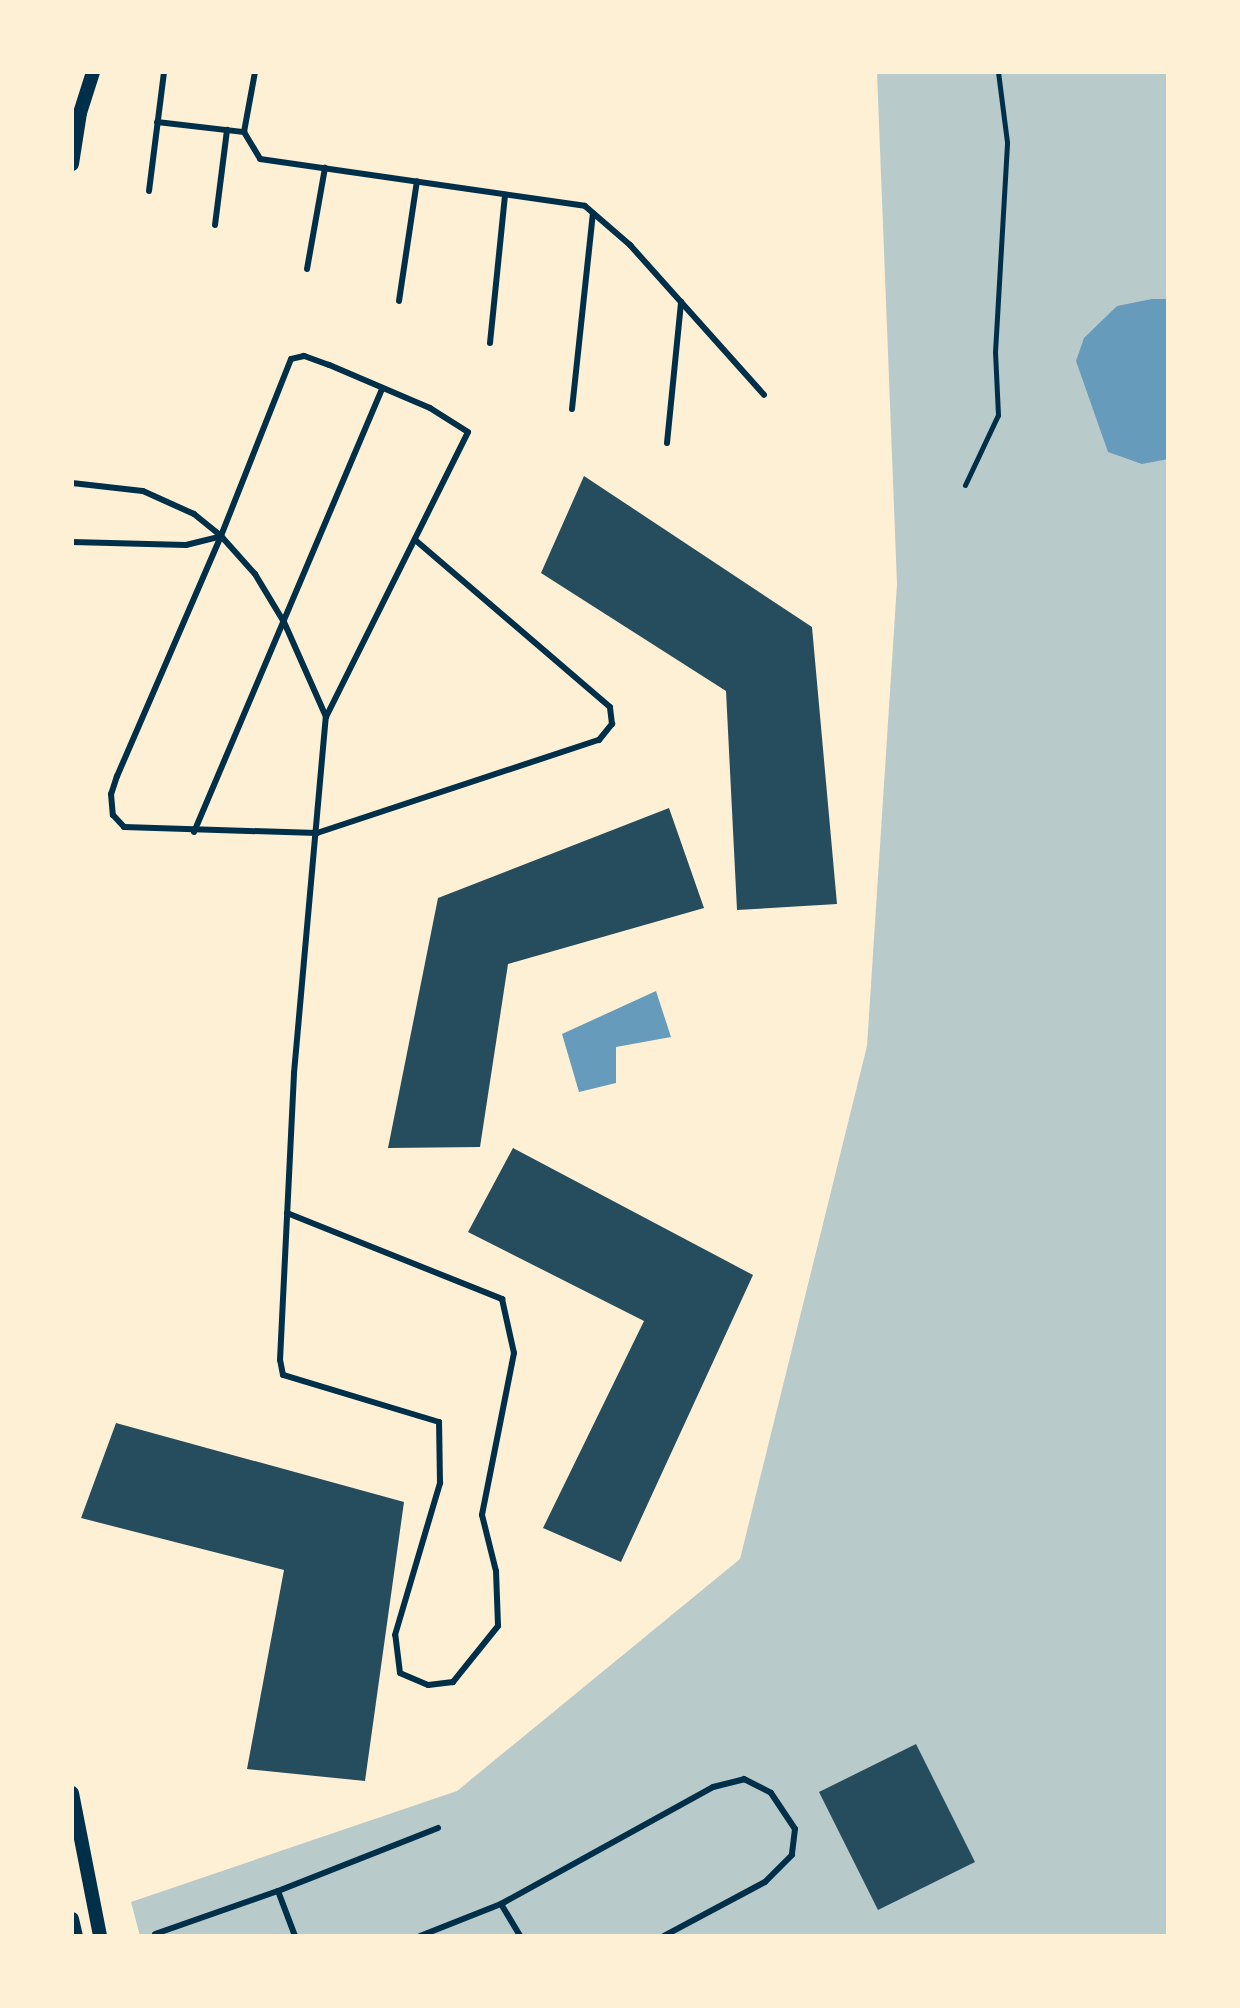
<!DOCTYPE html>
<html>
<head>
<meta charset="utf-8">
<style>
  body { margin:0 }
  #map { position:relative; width:1240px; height:2008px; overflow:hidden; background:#fdf0d5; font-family:Overpass,sans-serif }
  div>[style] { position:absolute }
  .green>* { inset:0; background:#b9caca }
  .water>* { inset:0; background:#669bbc }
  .building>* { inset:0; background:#264d5e }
  .path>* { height:5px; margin:-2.5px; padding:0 2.5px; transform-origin:2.5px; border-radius:2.5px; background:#003049 }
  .service>* { height:6px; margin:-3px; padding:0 3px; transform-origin:3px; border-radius:3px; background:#003049 }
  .tertiary>* { height:14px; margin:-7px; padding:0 7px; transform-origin:7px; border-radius:7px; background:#003049 }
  span { translate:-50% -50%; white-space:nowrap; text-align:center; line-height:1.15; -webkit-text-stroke:6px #fdf0d5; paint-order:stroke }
  .frame { position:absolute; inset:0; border:74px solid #fdf0d5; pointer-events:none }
</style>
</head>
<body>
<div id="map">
  <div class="green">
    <div style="clip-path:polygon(877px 72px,1168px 72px,1168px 1936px,140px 1936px,131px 1902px,457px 1791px,740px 1559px,867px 1046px,897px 584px)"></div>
  </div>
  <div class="water">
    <div style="clip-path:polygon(1152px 299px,1168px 299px,1168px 459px,1142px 464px,1108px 452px,1076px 361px,1084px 338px,1117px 306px)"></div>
    <div style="clip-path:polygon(656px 991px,671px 1037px,616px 1047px,616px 1083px,579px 1092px,562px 1034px)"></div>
  </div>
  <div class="building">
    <div style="clip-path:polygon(584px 476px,812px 627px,837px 904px,737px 910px,726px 691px,541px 573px)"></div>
    <div style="clip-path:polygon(669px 808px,704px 908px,508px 964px,480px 1147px,388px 1148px,438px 898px)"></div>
    <div style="clip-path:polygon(513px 1148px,753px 1275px,621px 1562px,543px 1528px,644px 1321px,468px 1232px)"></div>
    <div style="clip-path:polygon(116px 1423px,404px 1502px,365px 1781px,247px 1769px,284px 1570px,81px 1518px)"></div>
    <div style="clip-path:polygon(916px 1744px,975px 1862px,878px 1910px,819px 1792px)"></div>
  </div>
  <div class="path">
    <div style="left:965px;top:485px;width:77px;rotate:-64.8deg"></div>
    <div style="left:998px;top:415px;width:63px;rotate:-92.7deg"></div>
    <div style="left:995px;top:352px;width:210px;rotate:-86.7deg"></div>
    <div style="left:1007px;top:142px;width:71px;rotate:-97.3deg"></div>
  </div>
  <div class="service">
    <div style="left:255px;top:72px;width:61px;rotate:100.4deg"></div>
    <div style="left:244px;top:132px;width:31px;rotate:59deg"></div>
    <div style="left:260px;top:159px;width:328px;rotate:8.2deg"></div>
    <div style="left:585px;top:206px;width:60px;rotate:40.9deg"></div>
    <div style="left:630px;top:245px;width:201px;rotate:48.2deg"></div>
    <div style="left:157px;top:122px;width:88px;rotate:6.6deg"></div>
    <div style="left:149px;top:191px;width:120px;rotate:-82.8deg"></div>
    <div style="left:215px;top:225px;width:96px;rotate:-82.8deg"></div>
    <div style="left:307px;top:269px;width:103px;rotate:-79.9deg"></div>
    <div style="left:399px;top:301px;width:121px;rotate:-81.5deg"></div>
    <div style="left:490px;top:343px;width:149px;rotate:-84.2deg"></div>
    <div style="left:572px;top:409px;width:197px;rotate:-83.9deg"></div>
    <div style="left:667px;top:443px;width:142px;rotate:-84.3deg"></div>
    <div style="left:72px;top:483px;width:71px;rotate:6.4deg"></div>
    <div style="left:143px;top:491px;width:56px;rotate:24.3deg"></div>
    <div style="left:194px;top:514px;width:35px;rotate:39deg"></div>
    <div style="left:221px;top:536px;width:51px;rotate:48.2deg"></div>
    <div style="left:255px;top:574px;width:56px;rotate:58.9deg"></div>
    <div style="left:284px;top:622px;width:104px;rotate:66.1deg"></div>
    <div style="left:326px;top:717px;width:318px;rotate:-63.5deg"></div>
    <div style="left:468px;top:432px;width:45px;rotate:-147.7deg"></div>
    <div style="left:430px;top:408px;width:110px;rotate:-156.9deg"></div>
    <div style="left:329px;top:365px;width:27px;rotate:-160deg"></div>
    <div style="left:304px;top:356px;width:13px;rotate:167deg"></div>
    <div style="left:291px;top:359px;width:190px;rotate:111.6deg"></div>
    <div style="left:221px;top:536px;width:262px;rotate:113.4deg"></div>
    <div style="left:117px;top:776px;width:19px;rotate:108deg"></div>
    <div style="left:111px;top:794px;width:21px;rotate:85deg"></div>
    <div style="left:113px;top:815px;width:16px;rotate:47deg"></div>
    <div style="left:124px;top:827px;width:193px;rotate:1.8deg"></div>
    <div style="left:317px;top:833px;width:297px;rotate:-18.3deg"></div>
    <div style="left:599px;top:740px;width:21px;rotate:-51deg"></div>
    <div style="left:612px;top:724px;width:17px;rotate:-97deg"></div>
    <div style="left:610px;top:707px;width:255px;rotate:-139.4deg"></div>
    <div style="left:72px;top:542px;width:114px;rotate:1.5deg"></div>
    <div style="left:186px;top:545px;width:36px;rotate:-14deg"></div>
    <div style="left:194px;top:832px;width:480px;rotate:-67deg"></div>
    <div style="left:287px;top:1213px;width:232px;rotate:21.8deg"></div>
    <div style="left:502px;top:1299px;width:55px;rotate:77.5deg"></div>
    <div style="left:514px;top:1353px;width:165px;rotate:101.2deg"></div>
    <div style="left:482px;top:1515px;width:58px;rotate:76deg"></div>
    <div style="left:496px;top:1571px;width:55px;rotate:87.9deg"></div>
    <div style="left:498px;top:1626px;width:72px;rotate:128.8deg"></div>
    <div style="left:453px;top:1682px;width:25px;rotate:173deg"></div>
    <div style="left:428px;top:1685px;width:30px;rotate:-157deg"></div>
    <div style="left:400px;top:1673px;width:38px;rotate:-97deg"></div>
    <div style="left:395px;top:1635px;width:159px;rotate:-73.5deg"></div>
    <div style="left:440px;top:1483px;width:61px;rotate:-90.9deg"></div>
    <div style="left:439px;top:1422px;width:163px;rotate:-163.2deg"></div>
    <div style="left:283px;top:1375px;width:15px;rotate:-101deg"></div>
    <div style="left:280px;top:1360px;width:287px;rotate:-87.2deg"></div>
    <div style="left:294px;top:1073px;width:357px;rotate:-84.9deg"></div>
    <div style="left:278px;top:1891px;width:48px;rotate:69.3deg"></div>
    <div style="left:501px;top:1904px;width:37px;rotate:59deg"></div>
    <div style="left:155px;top:1934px;width:130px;rotate:-19.3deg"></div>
    <div style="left:278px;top:1891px;width:172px;rotate:-21.5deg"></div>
    <div style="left:420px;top:1936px;width:87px;rotate:-21.6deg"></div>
    <div style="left:501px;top:1904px;width:242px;rotate:-28.9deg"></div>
    <div style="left:713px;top:1787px;width:32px;rotate:-14deg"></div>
    <div style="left:744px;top:1779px;width:30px;rotate:27deg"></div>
    <div style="left:771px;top:1793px;width:43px;rotate:56.3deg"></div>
    <div style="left:795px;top:1829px;width:26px;rotate:97deg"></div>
    <div style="left:792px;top:1855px;width:38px;rotate:135deg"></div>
    <div style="left:765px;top:1882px;width:115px;rotate:151.9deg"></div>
  </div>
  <div class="tertiary">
    <div style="left:72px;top:164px;width:52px;rotate:-81.1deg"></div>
    <div style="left:80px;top:113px;width:43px;rotate:-72.4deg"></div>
    <div style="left:72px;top:1793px;width:146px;rotate:78.9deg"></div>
    <div style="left:72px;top:1919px;width:17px;rotate:77deg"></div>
  </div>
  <div class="frame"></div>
</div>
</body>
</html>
